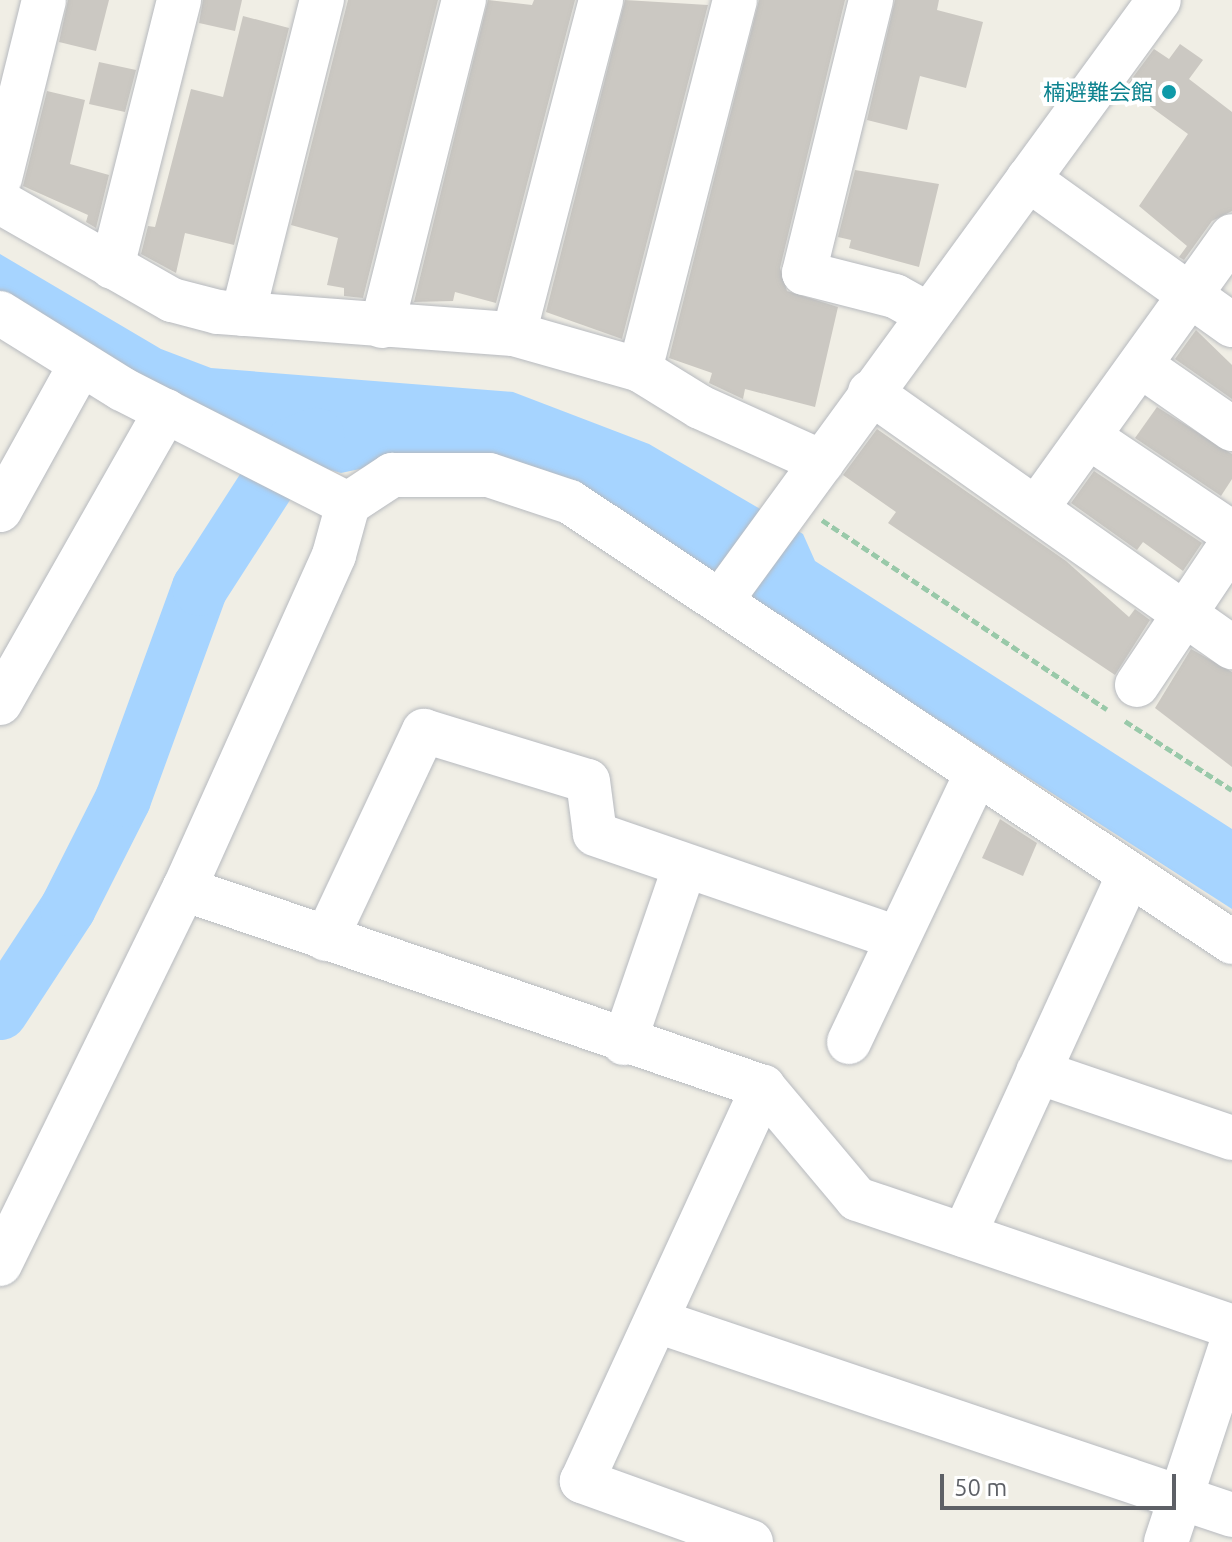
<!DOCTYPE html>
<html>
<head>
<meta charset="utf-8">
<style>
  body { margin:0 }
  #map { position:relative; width:1232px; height:1542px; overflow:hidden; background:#f0eee5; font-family:Ubuntu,"Noto Sans JP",sans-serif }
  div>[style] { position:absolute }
  .water>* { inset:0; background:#a6d4ff }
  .river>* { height:56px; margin:-28px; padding:0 28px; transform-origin:28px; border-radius:28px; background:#a6d4ff }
  .building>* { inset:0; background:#cbc8c2 }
  .path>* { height:5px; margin-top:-2.5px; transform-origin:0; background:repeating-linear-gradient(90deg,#99c9a9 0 8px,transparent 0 12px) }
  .roads { filter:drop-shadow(0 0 2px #b7babf) drop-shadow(0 0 2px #b7babf) }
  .minor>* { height:44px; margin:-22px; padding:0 22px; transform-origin:22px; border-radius:22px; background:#fff }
  .dots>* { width:22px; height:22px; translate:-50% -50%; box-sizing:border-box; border:4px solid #fff; border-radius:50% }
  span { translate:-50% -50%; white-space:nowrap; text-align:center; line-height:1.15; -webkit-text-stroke:8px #fff; paint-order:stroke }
  .culture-label { font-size:22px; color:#0d838f }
  .right { translate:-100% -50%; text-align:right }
  .scale { position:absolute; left:940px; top:1474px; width:236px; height:36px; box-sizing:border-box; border:4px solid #5d6066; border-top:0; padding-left:10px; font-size:24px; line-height:28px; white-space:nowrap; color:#5d6066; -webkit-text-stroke:6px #fff; paint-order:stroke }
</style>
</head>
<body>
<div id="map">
  <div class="water">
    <div style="clip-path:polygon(0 254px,161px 349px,211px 368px,513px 392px,649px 444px,803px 534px,815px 561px,1232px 829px,1232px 909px,570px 483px,407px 459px,341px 473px,313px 465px,145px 381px,0 291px)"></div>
  </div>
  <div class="river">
    <div style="left:0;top:1012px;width:124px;rotate:-56.8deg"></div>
    <div style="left:68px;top:908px;width:122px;rotate:-63.2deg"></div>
    <div style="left:123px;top:799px;width:225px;rotate:-70deg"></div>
    <div style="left:200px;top:588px;width:170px;rotate:-57.2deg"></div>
    <div style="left:292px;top:445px;width:26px;rotate:-21deg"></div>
  </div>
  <div class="building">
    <div style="clip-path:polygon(68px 0,109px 0,96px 51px,59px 42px)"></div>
    <div style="clip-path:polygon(203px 0,242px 0,235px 31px,199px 23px)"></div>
    <div style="clip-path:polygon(348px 0,438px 0,363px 298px,344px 296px,344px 288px,327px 285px,338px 238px,291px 225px)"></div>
    <div style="clip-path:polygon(488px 0,532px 5px,534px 0,575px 0,496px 303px,455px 292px,453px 301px,414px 302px)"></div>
    <div style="clip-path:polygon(625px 0,708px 5px,622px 339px,546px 312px)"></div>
    <div style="clip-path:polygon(759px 0,845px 0,780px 268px,787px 291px,838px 307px,815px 407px,745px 389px,743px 399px,709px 383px,712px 373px,669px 358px)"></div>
    <div style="clip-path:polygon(895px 0,939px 0,937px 10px,983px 22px,966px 88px,920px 76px,907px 130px,867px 120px)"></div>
    <div style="clip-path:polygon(243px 16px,289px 28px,234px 245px,185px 233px,176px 273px,141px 254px,148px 226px,155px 227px,191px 89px,223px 97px)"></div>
    <div style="clip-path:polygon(1180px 44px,1203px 60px,1189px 79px,1232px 112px,1232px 211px,1212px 221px,1184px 260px,1179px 257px,1187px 246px,1139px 206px,1188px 134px,1125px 88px,1154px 49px,1169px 59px)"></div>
    <div style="clip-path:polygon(99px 62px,136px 70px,125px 112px,89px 104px)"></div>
    <div style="clip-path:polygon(47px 91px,85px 100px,70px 164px,109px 175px,96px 228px,86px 222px,88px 215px,23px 186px)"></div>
    <div style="clip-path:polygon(855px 170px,939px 184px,919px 267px,849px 248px,851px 240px,838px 237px)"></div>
    <div style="clip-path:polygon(1196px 330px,1232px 365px,1232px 399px,1175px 359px)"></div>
    <div style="clip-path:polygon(1157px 407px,1232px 454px,1232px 479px,1221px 496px,1135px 438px)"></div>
    <div style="clip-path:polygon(877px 429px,1066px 561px,1129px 617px,1135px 609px,1150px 620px,1115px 675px,888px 523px,896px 512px,843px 475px)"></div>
    <div style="clip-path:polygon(1094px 471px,1202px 543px,1183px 571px,1143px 542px,1137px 550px,1071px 503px)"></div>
    <div style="clip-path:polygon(1191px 649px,1232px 672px,1232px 767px,1155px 708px)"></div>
    <div style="clip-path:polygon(1000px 819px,1037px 843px,1023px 876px,982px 858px)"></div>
  </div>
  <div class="path">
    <div style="left:822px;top:520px;width:342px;rotate:33.6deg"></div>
    <div style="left:1125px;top:721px;width:127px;rotate:32.8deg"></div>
  </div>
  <div class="roads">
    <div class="minor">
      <div style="left:871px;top:0;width:281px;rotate:103.8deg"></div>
      <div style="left:804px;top:273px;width:94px;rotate:14.2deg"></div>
      <div style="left:895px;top:296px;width:37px;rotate:29deg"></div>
      <div style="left:0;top:178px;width:183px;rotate:-76.1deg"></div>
      <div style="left:1028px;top:179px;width:251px;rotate:35.6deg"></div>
      <div style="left:0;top:202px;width:198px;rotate:29.7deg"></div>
      <div style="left:172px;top:300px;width:48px;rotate:14.6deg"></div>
      <div style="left:218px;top:312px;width:297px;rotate:4.3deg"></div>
      <div style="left:514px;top:334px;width:131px;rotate:15.9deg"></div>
      <div style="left:640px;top:370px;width:70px;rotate:31.7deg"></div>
      <div style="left:700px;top:407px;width:134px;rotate:24.3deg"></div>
      <div style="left:112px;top:267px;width:275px;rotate:-75.9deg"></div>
      <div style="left:0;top:313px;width:144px;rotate:31.9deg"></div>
      <div style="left:122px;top:389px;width:254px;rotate:27deg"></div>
      <div style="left:243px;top:314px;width:324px;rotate:-75.9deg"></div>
      <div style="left:382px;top:326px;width:336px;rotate:-75.9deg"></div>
      <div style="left:514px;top:334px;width:345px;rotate:-75.4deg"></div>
      <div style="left:1140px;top:365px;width:112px;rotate:34.8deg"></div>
      <div style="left:640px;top:370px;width:382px;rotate:-75.6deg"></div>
      <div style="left:870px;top:392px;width:443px;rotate:35.2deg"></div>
      <div style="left:1089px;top:437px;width:172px;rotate:33.9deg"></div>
      <div style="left:1036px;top:509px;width:336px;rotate:-54.3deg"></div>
      <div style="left:0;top:510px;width:167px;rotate:-61deg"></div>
      <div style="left:722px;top:599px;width:741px;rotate:-53.89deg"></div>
      <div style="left:1137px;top:685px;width:171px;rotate:-56.2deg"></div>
      <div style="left:0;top:703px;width:336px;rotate:-60.4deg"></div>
      <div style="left:184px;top:889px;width:612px;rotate:18.88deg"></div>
      <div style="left:763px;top:1087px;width:146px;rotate:50deg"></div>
      <div style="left:857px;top:1199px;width:396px;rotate:18.8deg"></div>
      <div style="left:326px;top:939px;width:230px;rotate:-64.8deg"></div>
      <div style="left:424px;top:731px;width:171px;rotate:17deg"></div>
      <div style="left:588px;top:781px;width:53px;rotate:82.5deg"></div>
      <div style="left:595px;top:834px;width:319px;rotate:19deg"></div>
      <div style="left:849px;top:1042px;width:298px;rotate:-64.6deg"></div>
      <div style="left:624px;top:1043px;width:187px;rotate:-71deg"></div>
      <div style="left:1038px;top:1072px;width:205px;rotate:18.8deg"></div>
      <div style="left:964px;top:1235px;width:397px;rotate:-65.4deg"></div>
      <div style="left:0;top:1264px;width:418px;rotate:-63.9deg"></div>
      <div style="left:184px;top:889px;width:366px;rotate:-65.8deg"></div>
      <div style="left:334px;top:555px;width:53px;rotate:-74.6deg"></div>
      <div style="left:348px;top:504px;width:53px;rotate:-33.4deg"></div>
      <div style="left:392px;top:475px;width:97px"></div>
      <div style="left:489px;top:475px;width:85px;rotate:18.4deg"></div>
      <div style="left:570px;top:502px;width:795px;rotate:33.61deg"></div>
      <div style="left:657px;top:1321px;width:607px;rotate:18.64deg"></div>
      <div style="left:751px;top:1542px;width:180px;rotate:-160.2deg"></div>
      <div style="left:582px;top:1481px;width:434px;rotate:-65.3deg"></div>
      <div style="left:1166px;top:1542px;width:211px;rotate:-71.7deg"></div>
    </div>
  </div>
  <div class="dots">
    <div style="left:1169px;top:92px;background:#0f9aa8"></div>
  </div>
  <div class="culture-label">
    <span class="right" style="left:1153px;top:92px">楠避難会館</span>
  </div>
  <div class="scale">50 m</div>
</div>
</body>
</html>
